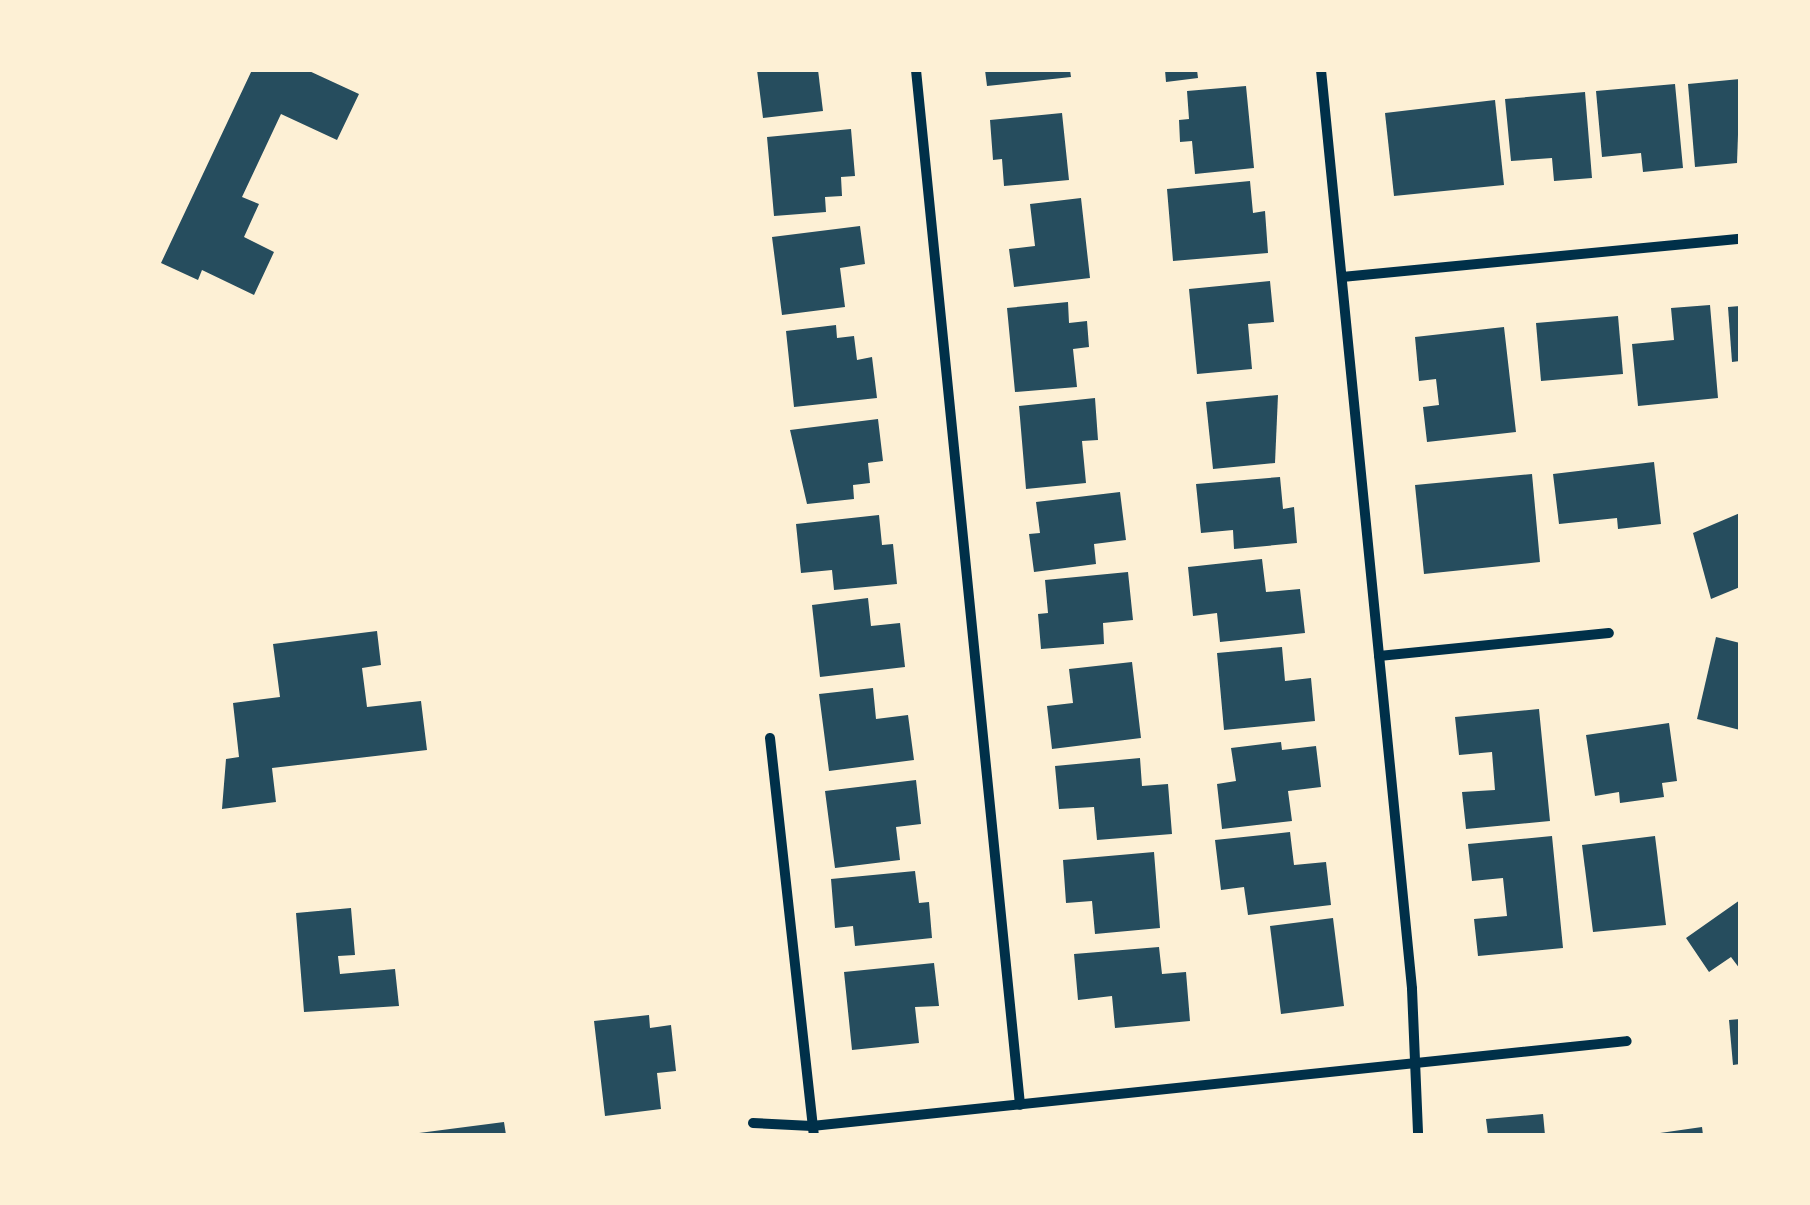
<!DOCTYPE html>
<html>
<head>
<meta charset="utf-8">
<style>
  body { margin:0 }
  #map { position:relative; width:1810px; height:1205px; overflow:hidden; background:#fdf0d5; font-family:"Public Sans",sans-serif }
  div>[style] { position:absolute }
  .building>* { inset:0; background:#264d5e }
  .minor>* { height:10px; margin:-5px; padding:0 5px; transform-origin:5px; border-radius:5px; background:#003049 }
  span { translate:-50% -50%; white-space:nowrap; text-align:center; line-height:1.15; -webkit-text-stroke:10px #fdf0d5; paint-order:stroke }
  .frame { position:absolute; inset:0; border:72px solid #fdf0d5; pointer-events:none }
</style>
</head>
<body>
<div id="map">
  <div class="building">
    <div style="clip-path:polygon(252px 70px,307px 70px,359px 94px,337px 140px,281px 114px,242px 197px,259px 204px,244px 237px,274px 252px,254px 295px,202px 270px,198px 280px,161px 263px)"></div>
    <div style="clip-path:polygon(757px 70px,818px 70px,823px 111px,763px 118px)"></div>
    <div style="clip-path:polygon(985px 70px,1070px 70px,1071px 77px,987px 86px)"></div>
    <div style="clip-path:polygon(1165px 70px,1197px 70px,1198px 78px,1166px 82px)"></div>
    <div style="clip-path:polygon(1740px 79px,1737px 163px,1695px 167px,1688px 84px)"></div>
    <div style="clip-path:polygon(1675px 84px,1683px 168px,1643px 172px,1641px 153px,1602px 157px,1596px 91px)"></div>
    <div style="clip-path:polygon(1246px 86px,1254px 168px,1195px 174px,1192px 141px,1180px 142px,1179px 120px,1189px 119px,1187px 91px)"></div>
    <div style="clip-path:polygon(1585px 92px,1592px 178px,1554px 181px,1552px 158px,1511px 161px,1505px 99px)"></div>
    <div style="clip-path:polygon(1495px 100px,1504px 185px,1394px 196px,1385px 113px)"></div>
    <div style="clip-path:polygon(1062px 113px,1069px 180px,1004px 186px,1002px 159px,993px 160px,990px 120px)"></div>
    <div style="clip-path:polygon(851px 129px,855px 176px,841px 177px,842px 196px,825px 197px,826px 212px,774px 216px,767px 137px)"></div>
    <div style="clip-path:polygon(1250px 181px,1253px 213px,1265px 211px,1268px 253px,1173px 261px,1167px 189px)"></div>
    <div style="clip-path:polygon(1081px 198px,1090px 278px,1014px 287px,1009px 249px,1035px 246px,1030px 204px)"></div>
    <div style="clip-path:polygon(860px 226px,865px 264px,840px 268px,845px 307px,782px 315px,772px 237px)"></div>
    <div style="clip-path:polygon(1270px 281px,1274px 322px,1248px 324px,1252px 369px,1197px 374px,1189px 289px)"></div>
    <div style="clip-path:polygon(1068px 302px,1069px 323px,1087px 321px,1089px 347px,1073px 349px,1077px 387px,1015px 392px,1007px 308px)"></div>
    <div style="clip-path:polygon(1710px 305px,1718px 398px,1638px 406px,1632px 344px,1674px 340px,1671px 308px)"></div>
    <div style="clip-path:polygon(1740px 306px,1740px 361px,1732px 362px,1728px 307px)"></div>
    <div style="clip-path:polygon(1618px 316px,1623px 374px,1541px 381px,1536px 323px)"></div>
    <div style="clip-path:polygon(836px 325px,837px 338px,854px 336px,857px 360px,872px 357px,877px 398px,794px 407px,786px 331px)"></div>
    <div style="clip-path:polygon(1504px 327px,1516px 432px,1427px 442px,1423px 407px,1439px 405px,1436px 379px,1419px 381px,1415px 337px)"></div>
    <div style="clip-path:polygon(1278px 395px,1275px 463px,1213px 469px,1206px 402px)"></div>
    <div style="clip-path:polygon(1095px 398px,1098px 440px,1082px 441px,1086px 483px,1026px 489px,1019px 406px)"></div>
    <div style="clip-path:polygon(878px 419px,883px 461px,868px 463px,870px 483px,853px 485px,854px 499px,807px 504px,790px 430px)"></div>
    <div style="clip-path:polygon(1654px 462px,1661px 524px,1618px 529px,1617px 518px,1559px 524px,1553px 474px)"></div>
    <div style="clip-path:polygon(1532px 474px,1540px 562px,1424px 574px,1415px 485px)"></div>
    <div style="clip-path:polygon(1280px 477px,1283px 509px,1294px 507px,1297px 543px,1234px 549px,1233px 530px,1201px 533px,1196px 484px)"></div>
    <div style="clip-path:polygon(1120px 492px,1126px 540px,1094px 544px,1096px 564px,1034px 572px,1029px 534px,1040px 533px,1036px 502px)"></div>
    <div style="clip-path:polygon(1740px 513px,1740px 587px,1711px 599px,1693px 533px)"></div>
    <div style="clip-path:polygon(879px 515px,882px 545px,893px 544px,897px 584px,834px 590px,832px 570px,801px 573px,796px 524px)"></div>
    <div style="clip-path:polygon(1262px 559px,1266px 592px,1300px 589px,1305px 633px,1220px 642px,1217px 613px,1193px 616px,1188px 567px)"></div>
    <div style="clip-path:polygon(1128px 572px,1133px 620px,1103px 623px,1104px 644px,1041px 649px,1038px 614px,1048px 613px,1045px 580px)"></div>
    <div style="clip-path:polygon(868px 598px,871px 626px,900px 623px,905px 667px,820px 677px,812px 605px)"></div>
    <div style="clip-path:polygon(377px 631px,381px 665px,362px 668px,367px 707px,421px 701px,427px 750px,272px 768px,276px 802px,222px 809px,226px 759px,239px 757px,233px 703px,280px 697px,273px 644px)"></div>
    <div style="clip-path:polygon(1716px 637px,1740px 643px,1740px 730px,1697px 719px)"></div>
    <div style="clip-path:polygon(1282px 647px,1285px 681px,1311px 678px,1315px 721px,1224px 730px,1217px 653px)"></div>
    <div style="clip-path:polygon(1132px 662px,1141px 738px,1052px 749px,1047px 706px,1073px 703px,1069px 669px)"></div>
    <div style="clip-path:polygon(873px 688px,876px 719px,908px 715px,914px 760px,829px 771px,819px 694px)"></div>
    <div style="clip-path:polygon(1539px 709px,1550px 821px,1466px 829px,1462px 792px,1495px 790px,1492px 752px,1459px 755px,1455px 717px)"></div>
    <div style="clip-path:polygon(1669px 723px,1677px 781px,1662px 783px,1664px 797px,1620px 803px,1619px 792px,1595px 796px,1586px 735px)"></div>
    <div style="clip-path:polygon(1281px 742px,1282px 750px,1316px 746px,1321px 787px,1288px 791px,1292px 821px,1222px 829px,1217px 784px,1236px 781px,1231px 748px)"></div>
    <div style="clip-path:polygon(1140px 758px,1142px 786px,1168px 784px,1172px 834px,1097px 840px,1094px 807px,1059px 809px,1055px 766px)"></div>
    <div style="clip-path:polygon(916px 780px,921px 824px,896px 827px,900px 860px,835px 868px,825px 791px)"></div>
    <div style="clip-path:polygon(1290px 832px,1294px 865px,1326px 862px,1331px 905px,1248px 915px,1244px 887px,1221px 890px,1215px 840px)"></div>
    <div style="clip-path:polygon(1552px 836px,1563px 948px,1478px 956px,1474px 919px,1507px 916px,1503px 878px,1472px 881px,1468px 844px)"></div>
    <div style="clip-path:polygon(1655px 836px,1666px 925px,1593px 932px,1582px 845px)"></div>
    <div style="clip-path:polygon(1154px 852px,1160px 928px,1095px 934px,1092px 901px,1066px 903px,1063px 860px)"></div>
    <div style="clip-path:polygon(915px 871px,919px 903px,929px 902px,932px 938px,855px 946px,853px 926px,835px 928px,831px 879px)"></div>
    <div style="clip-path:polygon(1740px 900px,1740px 969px,1731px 957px,1709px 972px,1686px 938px)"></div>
    <div style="clip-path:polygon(351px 908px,355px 955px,338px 956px,340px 974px,395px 969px,399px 1006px,304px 1012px,296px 913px)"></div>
    <div style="clip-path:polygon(1333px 918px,1344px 1006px,1281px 1014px,1270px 926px)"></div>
    <div style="clip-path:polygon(1159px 947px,1162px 974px,1186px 972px,1190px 1021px,1115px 1028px,1112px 996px,1078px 1000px,1074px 954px)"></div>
    <div style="clip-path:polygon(934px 963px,939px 1006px,915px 1007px,919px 1043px,852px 1050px,844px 972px)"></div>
    <div style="clip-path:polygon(649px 1015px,650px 1028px,671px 1025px,676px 1071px,657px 1073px,661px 1109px,605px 1116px,594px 1021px)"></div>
    <div style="clip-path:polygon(1740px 1019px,1740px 1064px,1733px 1065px,1729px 1020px)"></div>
    <div style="clip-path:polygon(1543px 1114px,1545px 1135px,1488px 1135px,1486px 1119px)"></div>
    <div style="clip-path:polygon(504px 1122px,506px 1135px,419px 1135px,419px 1133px)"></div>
    <div style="clip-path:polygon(1702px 1127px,1703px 1135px,1660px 1135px,1660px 1133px)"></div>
  </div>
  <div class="minor">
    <div style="left:916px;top:70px;width:1040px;rotate:84.26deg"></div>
    <div style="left:1321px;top:70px;width:923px;rotate:84.34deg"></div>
    <div style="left:1412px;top:989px;width:146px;rotate:87.6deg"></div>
    <div style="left:1342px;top:277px;width:400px;rotate:-5.5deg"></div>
    <div style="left:1379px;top:656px;width:231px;rotate:-5.7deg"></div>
    <div style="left:770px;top:738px;width:399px;rotate:83.7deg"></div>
    <div style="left:753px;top:1123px;width:59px;rotate:2.9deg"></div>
    <div style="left:812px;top:1126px;width:819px;rotate:-5.95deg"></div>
  </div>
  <div class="frame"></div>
</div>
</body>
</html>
